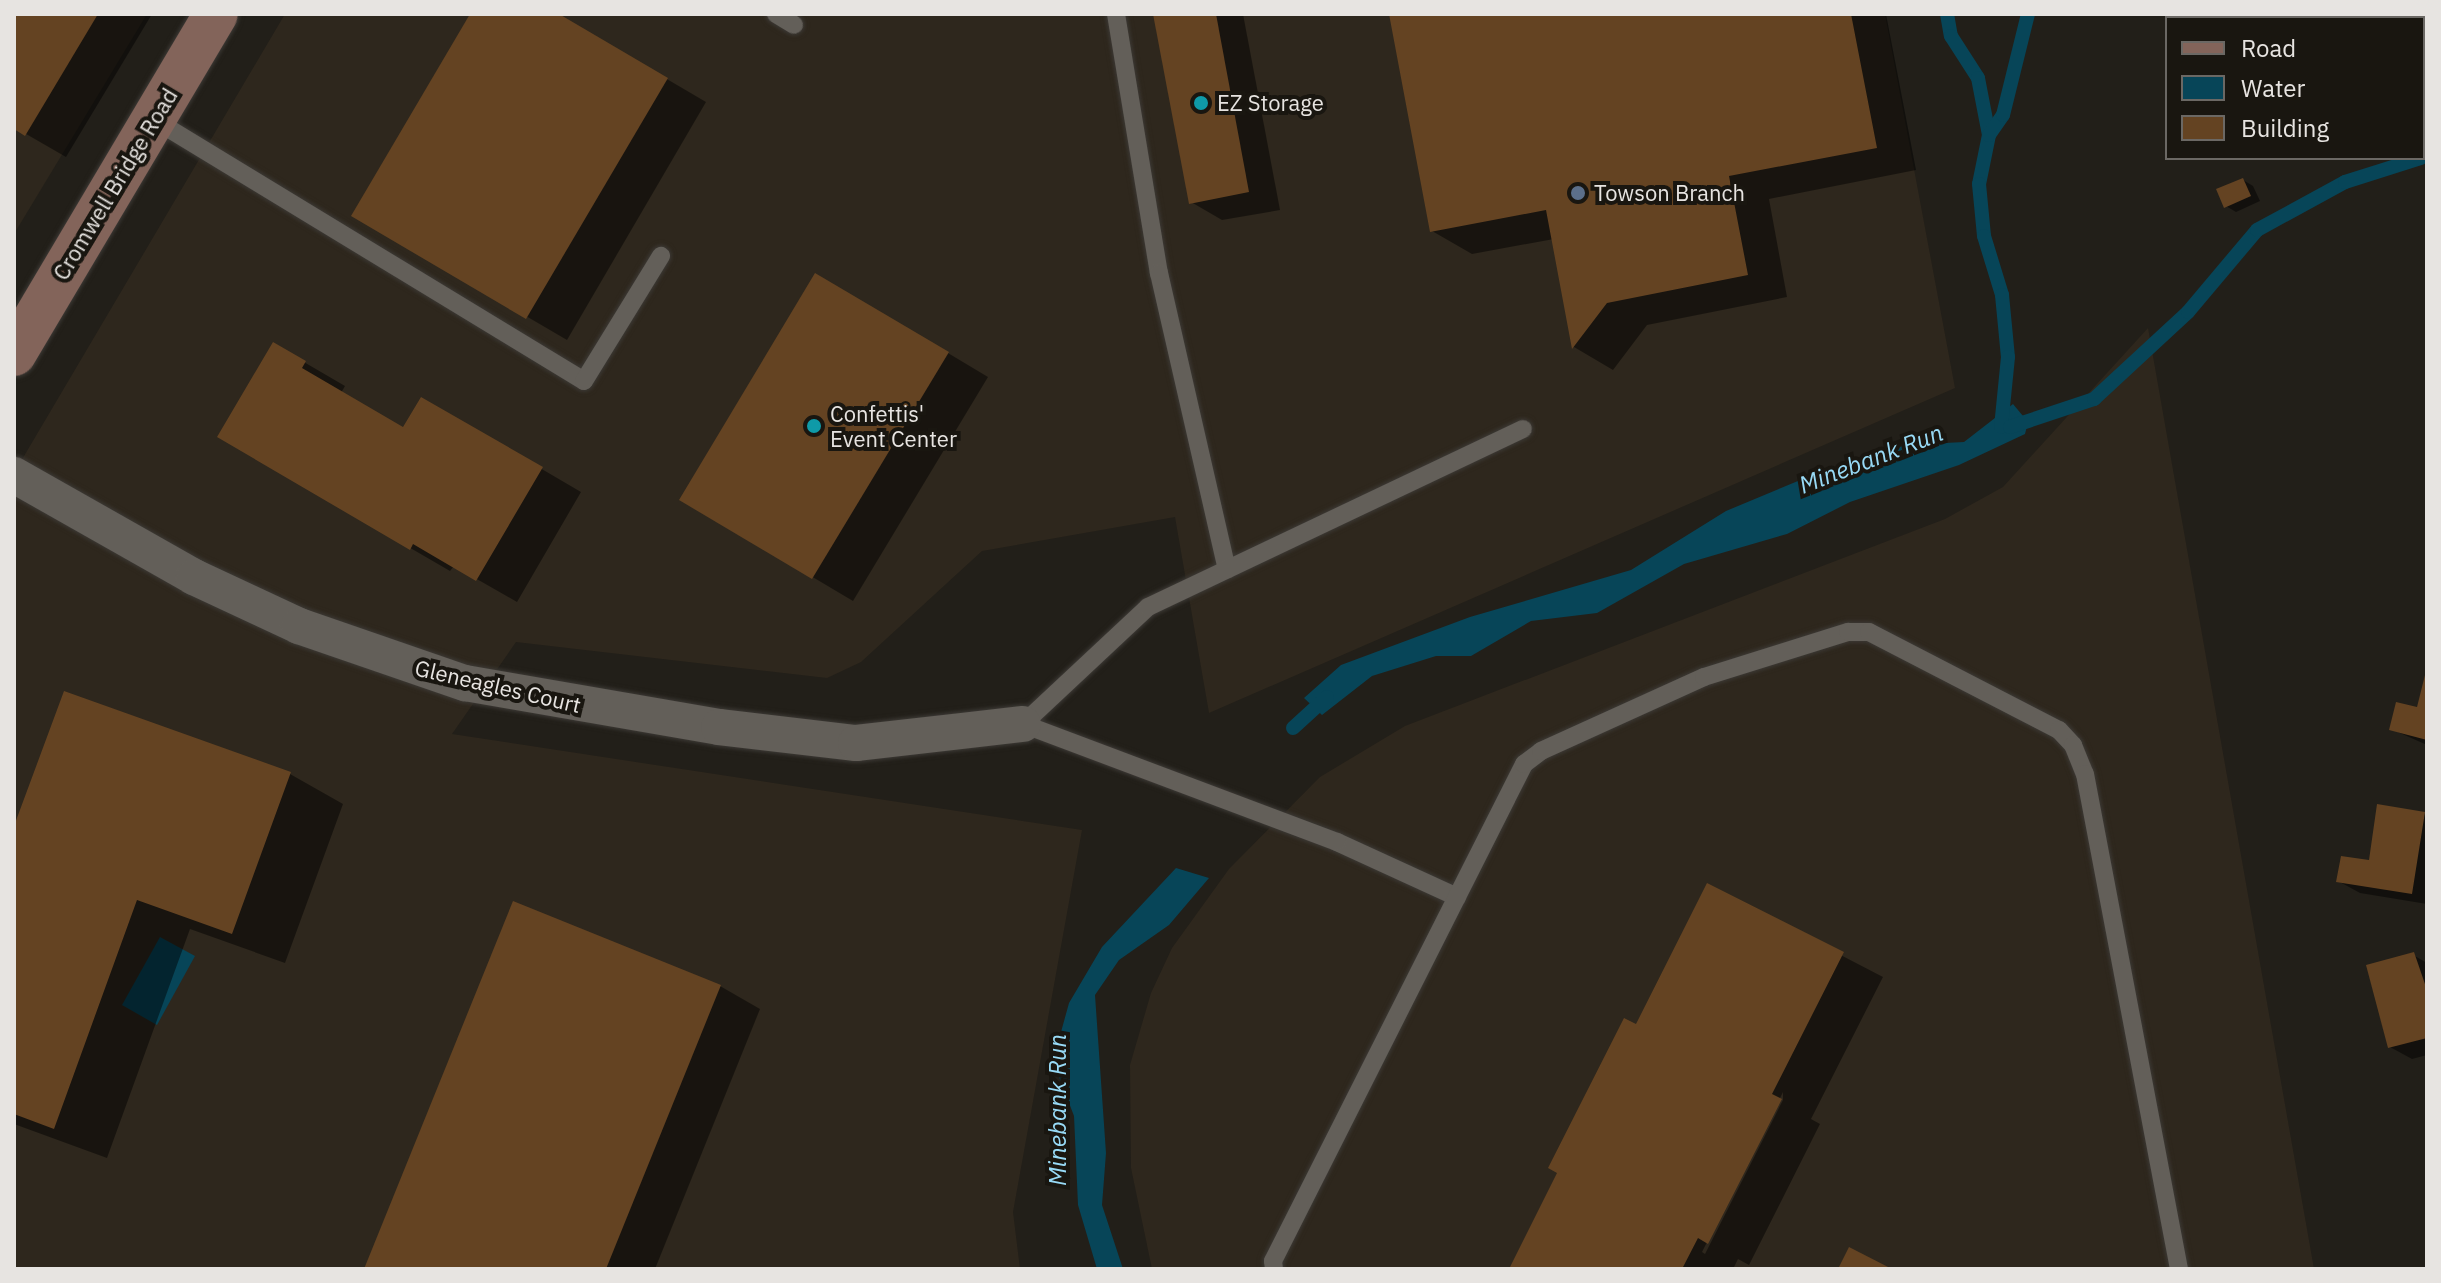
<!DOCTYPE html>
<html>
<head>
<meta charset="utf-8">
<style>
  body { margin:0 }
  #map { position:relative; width:2441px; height:1283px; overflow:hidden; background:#221f19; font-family:"IBM Plex Sans",sans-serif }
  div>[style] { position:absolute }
  .built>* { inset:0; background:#2e271d }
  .water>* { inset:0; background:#074558 }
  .shadow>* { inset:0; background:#0007 }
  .stream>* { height:14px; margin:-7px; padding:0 7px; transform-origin:7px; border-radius:7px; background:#074558 }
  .building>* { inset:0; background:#644322 }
  .roads { filter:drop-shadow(0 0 2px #3c3935) drop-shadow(0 0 2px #3c3935) }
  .lane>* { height:18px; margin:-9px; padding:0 9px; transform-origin:9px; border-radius:9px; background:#635f59 }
  .street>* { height:36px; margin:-18px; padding:0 18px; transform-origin:18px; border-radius:18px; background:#635f59 }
  .secondary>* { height:44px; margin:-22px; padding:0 22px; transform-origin:22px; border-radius:22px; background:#83645a }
  .dots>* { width:22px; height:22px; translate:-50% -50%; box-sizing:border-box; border:4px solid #191610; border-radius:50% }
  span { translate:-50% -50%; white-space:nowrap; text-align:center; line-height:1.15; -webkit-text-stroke:8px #191610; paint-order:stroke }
  .poi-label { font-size:22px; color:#e7e4e1 }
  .left { translate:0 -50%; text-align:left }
  .street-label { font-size:22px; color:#e7e4e1 }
  .water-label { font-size:24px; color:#98daf6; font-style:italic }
  .frame { position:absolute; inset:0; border:16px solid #e7e4e1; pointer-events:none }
  .legend { position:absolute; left:2165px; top:16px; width:260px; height:144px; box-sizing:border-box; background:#191610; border:2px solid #6b6864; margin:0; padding:10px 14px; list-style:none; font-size:24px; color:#e7e4e1 }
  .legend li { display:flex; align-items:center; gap:16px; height:40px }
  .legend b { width:40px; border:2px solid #6b6864 }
</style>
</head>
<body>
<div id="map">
  <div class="built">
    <div style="clip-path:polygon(14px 14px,147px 14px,14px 234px)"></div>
    <div style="clip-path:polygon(285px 14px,1885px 14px,1955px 388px,1209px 713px,1175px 517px,982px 551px,861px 662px,827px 678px,516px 642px,452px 734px,1082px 830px,1013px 1212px,1020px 1269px,14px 1269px,14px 473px)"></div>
    <div style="clip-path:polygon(2148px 328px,2314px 1269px,1152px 1269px,1131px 1168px,1130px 1065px,1151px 993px,1172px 948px,1229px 869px,1320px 777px,1405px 726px,1945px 519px,2003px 487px)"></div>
  </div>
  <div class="water">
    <div style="clip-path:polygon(2013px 404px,2028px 422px,2025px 434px,1959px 465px,1850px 502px,1787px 534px,1684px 564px,1597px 613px,1531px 621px,1471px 656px,1436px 656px,1372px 676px,1322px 715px,1304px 698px,1341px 665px,1470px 617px,1631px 570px,1726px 511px,1822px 471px,1906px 445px,1964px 442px)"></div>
    <div style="clip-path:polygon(1176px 868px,1209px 878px,1169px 925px,1119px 960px,1095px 995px,1106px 1153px,1102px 1205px,1123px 1269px,1097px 1269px,1078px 1205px,1074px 1116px,1053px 1061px,1069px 1003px,1102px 947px)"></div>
    <div style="clip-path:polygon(160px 937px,195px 956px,157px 1025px,122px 1005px)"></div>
  </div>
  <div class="shadow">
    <div style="clip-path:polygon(14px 14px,152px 14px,66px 157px,14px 127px)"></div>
    <div style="clip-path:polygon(472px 14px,556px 14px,706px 102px,567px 340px,354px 215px)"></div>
    <div style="clip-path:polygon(1156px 14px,1243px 14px,1280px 210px,1222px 220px,1191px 202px)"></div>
    <div style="clip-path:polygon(1391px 14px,1886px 14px,1916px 170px,1769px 199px,1787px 297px,1647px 325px,1613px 370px,1574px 347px,1554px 239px,1472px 254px,1432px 231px)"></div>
    <div style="clip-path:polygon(2243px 180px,2253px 186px,2260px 201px,2236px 212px,2226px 206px)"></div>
    <div style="clip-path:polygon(856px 298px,988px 377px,853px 601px,681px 499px)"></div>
    <div style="clip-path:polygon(273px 344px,345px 386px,341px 393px,404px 430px,422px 399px,581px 492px,517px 602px,454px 566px,450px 571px,219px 437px)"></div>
    <div style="clip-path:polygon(2427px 675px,2427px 745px,2391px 729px,2419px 709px)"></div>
    <div style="clip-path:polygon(290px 774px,343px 804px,285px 963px,190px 929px,107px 1158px,14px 1124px,14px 832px)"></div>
    <div style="clip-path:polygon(2425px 814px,2427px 904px,2360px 893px,2338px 881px,2370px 863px)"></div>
    <div style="clip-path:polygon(evenodd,1708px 886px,1883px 977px,1811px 1119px,1820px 1124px,1749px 1265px,1738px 1259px,1733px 1269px,1511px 1269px,1708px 886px,1783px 1092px,1783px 1100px,1705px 1254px,1702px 1252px,1783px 1092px)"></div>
    <div style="clip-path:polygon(2413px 955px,2427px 963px,2427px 1055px,2412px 1059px,2390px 1047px)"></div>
    <div style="clip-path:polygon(720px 986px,760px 1009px,655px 1269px,366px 1269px)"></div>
  </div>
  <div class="stream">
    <div style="left:1947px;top:14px;width:22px;rotate:80deg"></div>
    <div style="left:1951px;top:36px;width:50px;rotate:57.3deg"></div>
    <div style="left:1978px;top:78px;width:58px;rotate:79.1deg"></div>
    <div style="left:1989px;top:135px;width:50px;rotate:101.5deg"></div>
    <div style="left:1979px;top:184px;width:52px;rotate:84.5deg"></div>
    <div style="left:1984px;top:236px;width:62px;rotate:73deg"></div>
    <div style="left:2002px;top:295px;width:62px;rotate:84.5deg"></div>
    <div style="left:2008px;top:357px;width:70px;rotate:95.7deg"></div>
    <div style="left:1989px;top:135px;width:24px;rotate:-55deg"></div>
    <div style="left:2003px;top:115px;width:104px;rotate:-76.1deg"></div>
    <div style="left:2010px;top:427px;width:89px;rotate:-18.4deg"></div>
    <div style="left:2094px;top:399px;width:128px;rotate:-42.8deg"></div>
    <div style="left:2188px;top:312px;width:107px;rotate:-49.9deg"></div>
    <div style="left:2257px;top:230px;width:100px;rotate:-28.6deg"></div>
    <div style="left:2345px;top:182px;width:80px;rotate:-17.5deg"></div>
    <div style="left:1293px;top:728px;width:46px;rotate:-42.4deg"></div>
  </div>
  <div class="building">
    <div style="clip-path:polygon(14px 14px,98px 14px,25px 136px,14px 129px)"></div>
    <div style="clip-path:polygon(470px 14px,559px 14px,668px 78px,526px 319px,351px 216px)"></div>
    <div style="clip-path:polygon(1153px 14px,1216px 14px,1249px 192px,1189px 204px)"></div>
    <div style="clip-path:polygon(1389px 14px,1851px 14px,1877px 148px,1729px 176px,1748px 275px,1607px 303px,1572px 349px,1546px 210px,1430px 232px)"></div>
    <div style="clip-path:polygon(2243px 178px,2251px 196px,2224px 208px,2216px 189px)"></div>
    <div style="clip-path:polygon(815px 273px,949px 352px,812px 579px,679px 500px)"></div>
    <div style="clip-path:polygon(273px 342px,306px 361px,302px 368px,403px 427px,421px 397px,543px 467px,476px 581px,413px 544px,410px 550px,217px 437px)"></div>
    <div style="clip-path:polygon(2426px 671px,2427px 740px,2389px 730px,2396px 702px,2417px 707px)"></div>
    <div style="clip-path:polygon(64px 691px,291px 772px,232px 934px,137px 900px,54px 1129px,14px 1114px,14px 826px)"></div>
    <div style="clip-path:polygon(2377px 804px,2425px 812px,2412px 894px,2336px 882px,2341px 856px,2369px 860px)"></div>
    <div style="clip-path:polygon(1707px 883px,1844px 952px,1772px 1094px,1782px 1099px,1708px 1244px,1698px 1238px,1682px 1269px,1509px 1269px,1557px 1173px,1548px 1168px,1624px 1018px,1636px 1024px)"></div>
    <div style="clip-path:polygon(513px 901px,721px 985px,606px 1269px,364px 1269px)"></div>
    <div style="clip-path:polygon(2414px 952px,2427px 990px,2427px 1038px,2388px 1048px,2366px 965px)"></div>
    <div style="clip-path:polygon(1849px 1247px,1892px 1269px,1838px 1269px)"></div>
  </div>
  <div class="roads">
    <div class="lane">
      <div style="left:776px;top:14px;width:21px;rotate:31deg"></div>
      <div style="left:1116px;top:14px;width:263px;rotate:80.6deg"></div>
      <div style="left:1159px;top:273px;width:304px;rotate:77.1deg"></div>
      <div style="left:153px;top:119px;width:504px;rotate:31.29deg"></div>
      <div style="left:584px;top:381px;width:147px;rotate:-58.4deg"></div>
      <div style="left:1457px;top:897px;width:132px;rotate:-155.4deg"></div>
      <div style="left:1337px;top:842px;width:335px;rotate:-159.4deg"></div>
      <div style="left:1023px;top:724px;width:171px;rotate:-43.1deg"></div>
      <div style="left:1148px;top:607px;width:415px;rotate:-25.4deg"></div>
      <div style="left:1274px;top:1269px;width:8px;rotate:-97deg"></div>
      <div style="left:1273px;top:1261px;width:557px;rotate:-63.2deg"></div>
      <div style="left:1524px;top:764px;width:21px;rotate:-37deg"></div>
      <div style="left:1541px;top:751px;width:179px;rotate:-24.4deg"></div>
      <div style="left:1704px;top:677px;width:151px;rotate:-17.4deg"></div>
      <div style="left:1848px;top:632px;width:21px"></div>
      <div style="left:1869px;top:632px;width:214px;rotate:27.3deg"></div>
      <div style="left:2059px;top:730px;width:21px;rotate:47deg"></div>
      <div style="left:2073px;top:745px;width:31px;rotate:68deg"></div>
      <div style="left:2085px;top:774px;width:504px;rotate:79.25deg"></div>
    </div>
    <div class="street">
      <div style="left:14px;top:475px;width:207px;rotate:29.5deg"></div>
      <div style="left:194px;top:577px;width:116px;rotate:25deg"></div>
      <div style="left:299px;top:626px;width:176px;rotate:19deg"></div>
      <div style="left:465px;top:683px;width:258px;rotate:9.8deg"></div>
      <div style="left:719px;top:727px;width:138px;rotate:6.7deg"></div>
      <div style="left:856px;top:743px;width:168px;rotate:-6.5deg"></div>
    </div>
    <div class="secondary">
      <div style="left:14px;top:354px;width:395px;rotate:-59.3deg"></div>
    </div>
  </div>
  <div class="dots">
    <div style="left:1201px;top:103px;background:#0f9aa8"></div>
    <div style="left:1578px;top:193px;background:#5c6f8a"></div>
    <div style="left:814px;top:426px;background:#0f9aa8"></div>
  </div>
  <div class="poi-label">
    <span class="left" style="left:1217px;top:103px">EZ Storage</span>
    <span class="left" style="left:1594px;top:193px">Towson Branch</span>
    <span class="left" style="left:830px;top:426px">Confettis'<br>Event Center</span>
  </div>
  <div class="street-label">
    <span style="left:115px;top:184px;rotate:-59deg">Cromwell Bridge Road</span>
    <span style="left:498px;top:686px;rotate:13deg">Gleneagles Court</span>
  </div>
  <div class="water-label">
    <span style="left:1871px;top:459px;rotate:-21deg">Minebank Run</span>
    <span style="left:1058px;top:1110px;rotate:-90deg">Minebank Run</span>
  </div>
  <div class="frame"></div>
  <ul class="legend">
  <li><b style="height:10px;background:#83645a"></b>Road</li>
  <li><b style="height:22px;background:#074558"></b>Water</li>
  <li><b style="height:22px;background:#644322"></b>Building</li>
  </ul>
</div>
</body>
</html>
